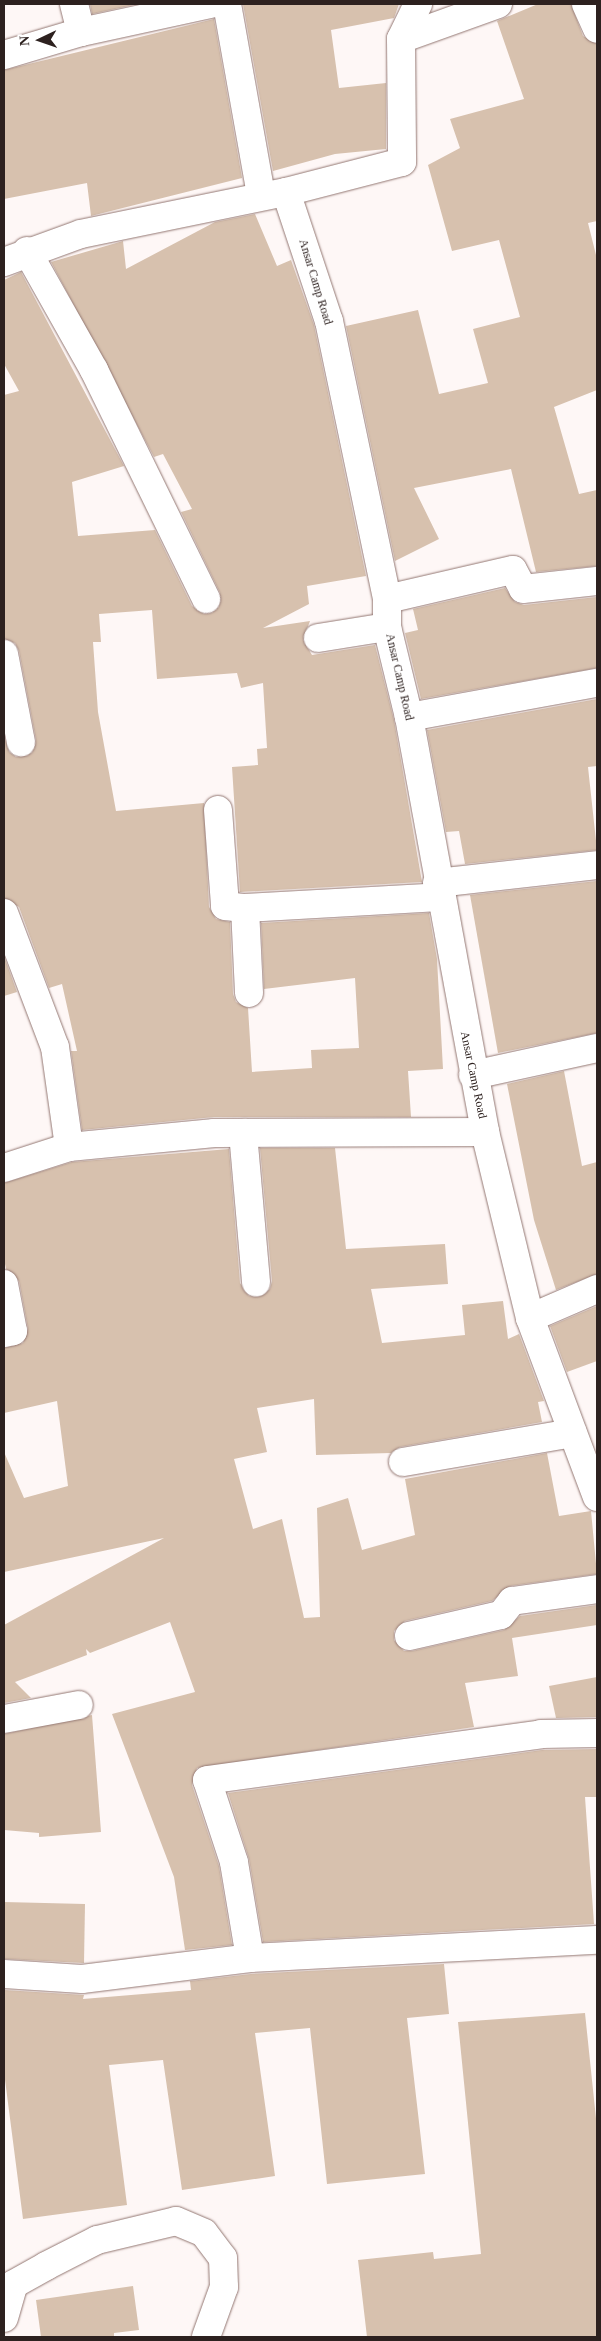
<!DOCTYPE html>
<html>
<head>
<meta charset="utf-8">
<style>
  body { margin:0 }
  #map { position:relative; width:601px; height:2341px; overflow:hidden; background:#fef7f6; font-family:Georgia,serif }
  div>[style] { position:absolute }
  .building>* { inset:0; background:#d7c1ae }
  .roads { filter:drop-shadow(0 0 1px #937772) drop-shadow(0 0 1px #937772) }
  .minor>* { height:28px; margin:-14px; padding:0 14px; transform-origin:14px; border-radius:14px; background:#fff }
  span { translate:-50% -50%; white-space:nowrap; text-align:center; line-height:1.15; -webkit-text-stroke:5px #fff; paint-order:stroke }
  .street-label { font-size:12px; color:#2d211f }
  .frame { position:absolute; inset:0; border:5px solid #2d211f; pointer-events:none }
  .north { position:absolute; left:15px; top:15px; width:50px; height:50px; -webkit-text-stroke:4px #fff; paint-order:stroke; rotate:267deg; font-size:14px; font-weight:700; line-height:20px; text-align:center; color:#2d211f }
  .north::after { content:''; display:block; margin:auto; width:18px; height:22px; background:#2d211f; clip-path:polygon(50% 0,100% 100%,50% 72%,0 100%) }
</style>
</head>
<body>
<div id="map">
  <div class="building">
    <div style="clip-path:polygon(90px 4px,138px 4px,92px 14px)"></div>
    <div style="clip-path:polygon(243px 4px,399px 4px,394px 18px,331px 30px,339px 88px,386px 83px,386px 149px,335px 154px,273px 171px)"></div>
    <div style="clip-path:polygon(538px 4px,571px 4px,583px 36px,597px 44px,597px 221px,588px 223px,597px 259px,597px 390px,554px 407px,579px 494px,597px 490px,597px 566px,536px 572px,511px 469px,414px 488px,439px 539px,395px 561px,346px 326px,418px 310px,439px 394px,488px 383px,473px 329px,520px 317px,499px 240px,452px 251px,428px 165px,460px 148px,450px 119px,524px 99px,497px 21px)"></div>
    <div style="clip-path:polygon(214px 19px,242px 178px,91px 216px,87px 183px,4px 199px,4px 70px)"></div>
    <div style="clip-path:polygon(255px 214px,277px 266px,291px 260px,314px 325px,366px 576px,307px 586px,309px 604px,263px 628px,310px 621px,303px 640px,312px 655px,375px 645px,394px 720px,422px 882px,240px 892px,232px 767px,258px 765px,257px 749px,267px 748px,263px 683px,241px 688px,237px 673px,157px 679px,152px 610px,99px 614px,101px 642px,93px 642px,98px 712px,116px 811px,204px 803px,209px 907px,216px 919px,230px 922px,233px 994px,236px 1002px,248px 1008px,252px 1072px,312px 1068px,311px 1050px,359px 1048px,355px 978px,264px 989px,261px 923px,429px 913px,437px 959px,443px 1069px,408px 1071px,411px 1117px,214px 1117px,82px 1130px,71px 1051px,77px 1051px,62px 984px,49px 988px,19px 907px,4px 898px,4px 735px,9px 752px,16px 757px,32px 753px,36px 740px,19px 651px,15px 643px,4px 639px,4px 395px,19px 391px,4px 364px,4px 280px,21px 272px,124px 466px,72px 482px,78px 536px,155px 530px,192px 606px,204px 614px,212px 613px,219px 607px,220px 593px,181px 512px,192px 509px,163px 454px,154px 457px,51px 262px,123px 241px,126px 269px,215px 222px)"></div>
    <div style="clip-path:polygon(505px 588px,515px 602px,524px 605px,597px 597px,597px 668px,421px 699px,405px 633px,418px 630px,413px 609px)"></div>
    <div style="clip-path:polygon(597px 699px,597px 766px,588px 767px,597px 850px,465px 864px,459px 831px,446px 832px,427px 730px)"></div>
    <div style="clip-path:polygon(597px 881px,597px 1033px,498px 1053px,470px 895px)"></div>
    <div style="clip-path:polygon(4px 956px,17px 992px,4px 996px)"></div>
    <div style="clip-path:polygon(564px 1071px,582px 1166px,597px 1162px,597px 1274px,556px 1290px,534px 1220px,507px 1084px)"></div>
    <div style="clip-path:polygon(260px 1148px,335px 1148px,346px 1249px,445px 1244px,448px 1284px,371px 1289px,382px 1343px,465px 1335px,462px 1305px,503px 1301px,508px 1339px,519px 1334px,544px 1401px,538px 1402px,542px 1422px,400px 1447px,391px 1453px,316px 1455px,314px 1399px,257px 1408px,267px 1452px,234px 1459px,253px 1529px,282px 1519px,304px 1618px,320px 1617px,317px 1508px,348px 1498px,362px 1550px,415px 1535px,405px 1479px,547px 1453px,559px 1516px,591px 1511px,597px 1574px,510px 1586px,492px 1601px,405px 1621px,394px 1631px,394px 1640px,404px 1651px,412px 1651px,504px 1630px,520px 1616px,597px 1605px,597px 1625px,512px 1638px,518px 1676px,465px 1683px,474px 1727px,197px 1768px,192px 1785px,219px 1866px,232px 1945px,185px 1950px,174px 1877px,112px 1714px,195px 1692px,170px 1622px,90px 1653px,86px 1649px,87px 1655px,15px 1682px,31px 1698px,4px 1703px,4px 1625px,164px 1538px,4px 1572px,4px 1452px,24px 1498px,68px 1486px,57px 1401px,4px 1413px,4px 1348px,23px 1343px,28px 1329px,19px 1281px,6px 1269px,4px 1259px,4px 1183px,72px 1162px,229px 1149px,240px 1283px,249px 1296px,258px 1297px,270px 1289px,272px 1281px)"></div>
    <div style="clip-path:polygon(597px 1306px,597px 1361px,567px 1372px,550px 1326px)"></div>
    <div style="clip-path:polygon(597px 1677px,597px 1717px,556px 1718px,549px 1686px)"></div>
    <div style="clip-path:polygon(92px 1715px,101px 1832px,39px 1837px,39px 1833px,4px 1830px,4px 1734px)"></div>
    <div style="clip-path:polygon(597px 1749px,597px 1797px,585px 1797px,594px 1924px,263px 1942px,249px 1859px,228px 1793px,542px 1750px)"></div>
    <div style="clip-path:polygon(4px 1902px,85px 1904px,84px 1963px,4px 1959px)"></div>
    <div style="clip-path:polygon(444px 1964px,449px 2014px,407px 2018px,425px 2174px,327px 2184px,310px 2028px,255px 2033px,275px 2176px,182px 2190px,163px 2060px,109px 2065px,127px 2205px,23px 2219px,4px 2072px,4px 1990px,84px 1995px,83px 1999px,191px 1990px,190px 1981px,251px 1974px)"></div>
    <div style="clip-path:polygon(585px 2013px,597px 2128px,597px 2337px,367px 2337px,358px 2260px,433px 2252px,434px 2259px,481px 2254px,458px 2022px)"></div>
    <div style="clip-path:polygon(133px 2286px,139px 2330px,114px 2333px,114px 2337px,41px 2337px,36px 2300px)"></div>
  </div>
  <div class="roads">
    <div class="minor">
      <div style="left:74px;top:4px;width:29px;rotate:76deg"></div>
      <div style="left:81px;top:32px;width:133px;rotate:-12.2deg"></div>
      <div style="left:227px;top:4px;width:193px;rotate:79.9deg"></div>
      <div style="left:498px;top:4px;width:103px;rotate:160.2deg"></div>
      <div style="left:401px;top:39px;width:123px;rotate:89.5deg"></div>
      <div style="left:402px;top:162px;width:120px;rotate:165.5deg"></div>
      <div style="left:286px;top:192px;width:136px;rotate:71.6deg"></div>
      <div style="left:329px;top:321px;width:284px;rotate:78.2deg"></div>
      <div style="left:387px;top:599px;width:28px;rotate:90deg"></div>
      <div style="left:387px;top:627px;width:93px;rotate:76.3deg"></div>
      <div style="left:409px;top:717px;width:422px;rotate:79.6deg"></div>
      <div style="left:485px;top:1132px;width:191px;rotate:76.4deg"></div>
      <div style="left:530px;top:1318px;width:191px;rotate:69.5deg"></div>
      <div style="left:586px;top:4px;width:27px;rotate:66deg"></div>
      <div style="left:401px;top:39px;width:39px;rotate:-64deg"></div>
      <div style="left:4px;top:55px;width:80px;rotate:-16.6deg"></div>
      <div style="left:27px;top:251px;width:137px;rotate:60.6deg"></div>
      <div style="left:94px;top:370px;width:255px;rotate:63.9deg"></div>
      <div style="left:4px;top:262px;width:82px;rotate:-20deg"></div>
      <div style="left:81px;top:234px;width:209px;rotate:-11.6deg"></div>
      <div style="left:387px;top:599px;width:129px;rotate:-13deg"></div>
      <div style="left:513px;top:570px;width:21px;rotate:62deg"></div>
      <div style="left:523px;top:589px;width:74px;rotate:-6.2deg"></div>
      <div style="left:318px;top:638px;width:70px;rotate:-9.1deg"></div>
      <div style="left:4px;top:654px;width:90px;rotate:79.1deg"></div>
      <div style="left:409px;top:717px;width:191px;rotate:-10.3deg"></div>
      <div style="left:218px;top:810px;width:96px;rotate:85.8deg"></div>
      <div style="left:225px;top:906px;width:20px;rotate:6deg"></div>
      <div style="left:245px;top:908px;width:85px;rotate:87.3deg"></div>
      <div style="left:437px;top:883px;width:161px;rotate:-6.4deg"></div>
      <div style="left:245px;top:908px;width:195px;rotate:-3.2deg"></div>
      <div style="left:4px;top:913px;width:143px;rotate:69.2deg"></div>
      <div style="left:55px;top:1047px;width:101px;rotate:82deg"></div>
      <div style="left:473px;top:1075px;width:127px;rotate:-12.3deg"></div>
      <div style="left:243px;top:1133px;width:150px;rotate:85deg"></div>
      <div style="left:4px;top:1168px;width:68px;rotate:-17.9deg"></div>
      <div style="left:69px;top:1147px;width:146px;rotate:-5.5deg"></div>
      <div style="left:214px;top:1133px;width:271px;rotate:-0.2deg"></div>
      <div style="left:4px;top:1284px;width:48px;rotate:79.2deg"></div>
      <div style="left:13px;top:1331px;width:9px;rotate:167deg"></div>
      <div style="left:530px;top:1318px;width:73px;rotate:-23.4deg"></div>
      <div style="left:403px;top:1462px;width:172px;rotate:-9.7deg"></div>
      <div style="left:409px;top:1636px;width:94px;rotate:-12.9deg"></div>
      <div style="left:501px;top:1615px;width:18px;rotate:-52deg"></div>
      <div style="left:512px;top:1601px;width:86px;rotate:-8deg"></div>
      <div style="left:4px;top:1719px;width:76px;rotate:-10.6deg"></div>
      <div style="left:250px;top:1958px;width:97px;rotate:-99.5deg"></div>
      <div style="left:234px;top:1862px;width:86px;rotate:-108.2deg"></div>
      <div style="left:207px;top:1780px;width:337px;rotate:-7.8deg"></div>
      <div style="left:541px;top:1734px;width:56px;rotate:-1deg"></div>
      <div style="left:4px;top:1974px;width:78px;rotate:3.7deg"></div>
      <div style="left:82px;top:1979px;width:169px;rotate:-7.1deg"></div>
      <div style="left:250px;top:1958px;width:347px;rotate:-3deg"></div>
      <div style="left:4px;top:2318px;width:35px;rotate:-74deg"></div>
      <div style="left:14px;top:2284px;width:37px;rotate:-29deg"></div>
      <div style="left:46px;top:2266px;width:57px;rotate:-27deg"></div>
      <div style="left:97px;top:2240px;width:81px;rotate:-13.5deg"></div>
      <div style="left:176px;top:2221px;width:30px;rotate:23deg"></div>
      <div style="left:204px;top:2233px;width:31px;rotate:53deg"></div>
      <div style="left:223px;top:2258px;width:29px;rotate:88deg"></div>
      <div style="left:224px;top:2287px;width:53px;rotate:109.8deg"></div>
    </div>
  </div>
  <div class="street-label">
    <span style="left:315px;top:282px;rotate:73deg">Ansar Camp Road</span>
    <span style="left:399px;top:677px;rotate:77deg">Ansar Camp Road</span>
    <span style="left:473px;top:1075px;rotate:78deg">Ansar Camp Road</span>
  </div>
  <div class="frame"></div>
  <div class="north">N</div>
</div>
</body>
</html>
